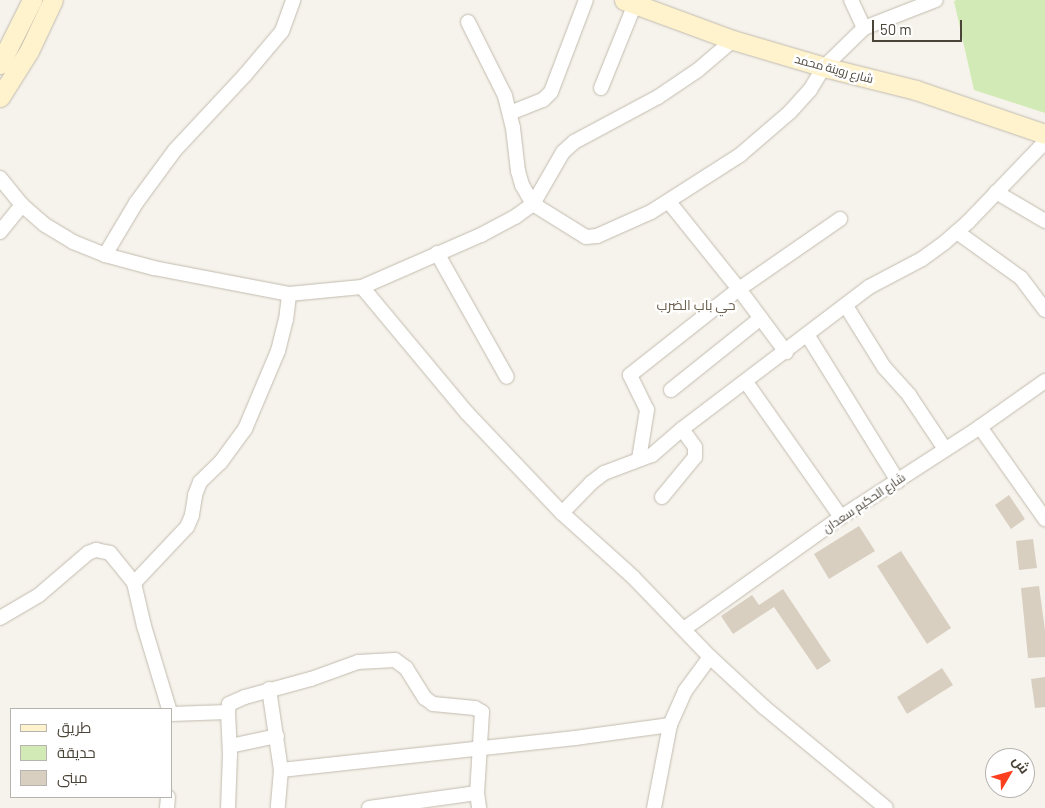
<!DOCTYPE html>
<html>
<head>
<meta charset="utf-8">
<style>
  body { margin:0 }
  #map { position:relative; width:1045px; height:808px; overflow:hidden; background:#f6f3ec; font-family:Barlow,Cairo,sans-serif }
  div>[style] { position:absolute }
  .green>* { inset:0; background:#d2eab5 }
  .building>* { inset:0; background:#d8cfc1 }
  .roads { filter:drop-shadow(0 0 1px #c2bbae) drop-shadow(0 0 1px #c2bbae) }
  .street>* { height:14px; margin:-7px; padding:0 7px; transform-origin:7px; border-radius:7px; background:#fff }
  .secondary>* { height:19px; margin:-9.5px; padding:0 9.5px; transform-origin:9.5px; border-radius:9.5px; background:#fff3cd }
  span { translate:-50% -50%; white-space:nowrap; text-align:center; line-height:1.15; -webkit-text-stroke:4.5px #fff; paint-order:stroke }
  .street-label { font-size:12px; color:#4b4439 }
  .neighbourhood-label { font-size:14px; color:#6e6250 }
  .legend { position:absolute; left:10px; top:708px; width:162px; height:90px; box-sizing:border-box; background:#fff; border:1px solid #b7b4b0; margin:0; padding:6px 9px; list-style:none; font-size:15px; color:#4b4439 }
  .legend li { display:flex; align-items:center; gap:10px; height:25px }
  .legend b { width:25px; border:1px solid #b7b4b0 }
  .north { position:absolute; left:985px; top:748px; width:50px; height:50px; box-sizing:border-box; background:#fff; border:1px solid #b7b4b0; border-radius:50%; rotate:53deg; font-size:14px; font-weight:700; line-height:20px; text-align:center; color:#4b4439 }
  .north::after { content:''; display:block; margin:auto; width:18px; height:22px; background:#fc3f1d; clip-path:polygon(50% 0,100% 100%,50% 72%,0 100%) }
  .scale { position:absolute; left:872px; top:20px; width:90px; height:22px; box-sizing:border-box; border:2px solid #4b4439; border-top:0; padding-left:6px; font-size:15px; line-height:18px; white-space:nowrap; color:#4b4439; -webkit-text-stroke:4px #fff; paint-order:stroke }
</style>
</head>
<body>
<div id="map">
  <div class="green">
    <div style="clip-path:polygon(957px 0,1045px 0,1045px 113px,974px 90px,954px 1px)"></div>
  </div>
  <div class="building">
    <div style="clip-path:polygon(1009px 495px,1025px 519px,1011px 529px,995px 505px)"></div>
    <div style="clip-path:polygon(859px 526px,875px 551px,829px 579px,814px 554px)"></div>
    <div style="clip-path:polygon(1033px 539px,1037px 568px,1019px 570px,1016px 541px)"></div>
    <div style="clip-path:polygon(901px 551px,951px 628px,927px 644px,877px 566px)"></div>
    <div style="clip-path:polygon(1039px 586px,1045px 630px,1045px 657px,1028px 658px,1021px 588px)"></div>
    <div style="clip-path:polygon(783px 589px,831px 661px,817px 670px,774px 607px,733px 634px,721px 616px,752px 595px,759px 605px)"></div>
    <div style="clip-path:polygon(942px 668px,953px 685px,907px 714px,897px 697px)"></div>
    <div style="clip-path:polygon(1045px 677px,1045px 707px,1035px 708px,1031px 679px)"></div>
  </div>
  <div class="roads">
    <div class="street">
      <div style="left:851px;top:0;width:31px;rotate:65deg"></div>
      <div style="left:468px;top:22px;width:83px;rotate:63.4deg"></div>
      <div style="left:505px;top:96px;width:33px;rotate:76deg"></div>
      <div style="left:513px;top:128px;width:43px;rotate:83.4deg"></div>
      <div style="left:518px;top:171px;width:15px;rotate:74deg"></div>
      <div style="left:522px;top:185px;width:22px;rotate:60deg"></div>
      <div style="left:533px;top:204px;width:62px;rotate:31.9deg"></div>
      <div style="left:586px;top:237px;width:11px;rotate:-5deg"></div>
      <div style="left:597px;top:236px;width:59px;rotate:-24deg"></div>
      <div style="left:651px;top:212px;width:106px;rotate:-32.6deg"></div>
      <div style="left:740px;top:155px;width:66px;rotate:-40.7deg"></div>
      <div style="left:790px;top:112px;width:30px;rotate:-48deg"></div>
      <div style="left:810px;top:90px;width:27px;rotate:-59deg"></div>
      <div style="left:824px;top:67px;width:56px;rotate:-44.3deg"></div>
      <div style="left:864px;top:28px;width:77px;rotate:-21.3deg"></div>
      <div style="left:601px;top:88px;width:91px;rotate:-68deg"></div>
      <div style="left:510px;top:113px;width:35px;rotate:-22deg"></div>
      <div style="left:543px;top:100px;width:11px;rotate:-45deg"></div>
      <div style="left:551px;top:92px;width:98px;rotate:-69.2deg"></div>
      <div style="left:0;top:178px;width:35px;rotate:51deg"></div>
      <div style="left:22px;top:205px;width:30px;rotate:41deg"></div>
      <div style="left:45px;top:225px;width:33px;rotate:31deg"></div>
      <div style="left:73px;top:242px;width:35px;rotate:22deg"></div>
      <div style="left:105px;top:255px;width:51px;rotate:14.9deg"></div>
      <div style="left:154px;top:268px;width:137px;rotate:10.9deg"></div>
      <div style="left:289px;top:294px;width:73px;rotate:-5.5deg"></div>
      <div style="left:362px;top:287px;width:130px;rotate:-23.6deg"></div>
      <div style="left:481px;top:235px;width:38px;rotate:-28deg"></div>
      <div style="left:515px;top:217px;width:22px;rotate:-36deg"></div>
      <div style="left:533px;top:204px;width:60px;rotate:-60deg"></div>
      <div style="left:563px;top:152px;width:15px;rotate:-42deg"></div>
      <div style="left:574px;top:142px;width:95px;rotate:-28.2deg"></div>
      <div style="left:658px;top:97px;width:48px;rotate:-34deg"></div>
      <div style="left:698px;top:70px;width:46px;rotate:-40.6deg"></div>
      <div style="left:996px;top:192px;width:57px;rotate:30.6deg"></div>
      <div style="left:669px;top:202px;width:112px;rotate:51.2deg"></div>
      <div style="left:739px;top:289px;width:79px;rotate:53.3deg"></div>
      <div style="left:0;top:232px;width:35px;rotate:-51deg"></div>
      <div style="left:957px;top:232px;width:79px;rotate:35.7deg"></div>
      <div style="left:1021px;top:278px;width:40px;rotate:53deg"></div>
      <div style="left:437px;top:253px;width:142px;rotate:60.6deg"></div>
      <div style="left:105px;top:255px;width:61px;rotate:-59.2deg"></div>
      <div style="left:136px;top:203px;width:66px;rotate:-53.7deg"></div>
      <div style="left:175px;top:150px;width:103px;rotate:-47deg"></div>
      <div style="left:245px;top:75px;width:57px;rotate:-49.9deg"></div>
      <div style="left:282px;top:31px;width:33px;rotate:-70deg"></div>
      <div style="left:362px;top:287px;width:164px;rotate:50.2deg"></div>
      <div style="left:467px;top:413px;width:138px;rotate:46.5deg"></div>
      <div style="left:562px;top:513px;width:96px;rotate:42deg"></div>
      <div style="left:633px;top:577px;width:111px;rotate:46.1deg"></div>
      <div style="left:710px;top:657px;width:74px;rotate:42.8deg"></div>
      <div style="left:764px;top:707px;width:158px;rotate:39.6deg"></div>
      <div style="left:846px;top:306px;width:72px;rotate:58.1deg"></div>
      <div style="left:884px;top:367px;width:38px;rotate:48deg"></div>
      <div style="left:909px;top:395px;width:65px;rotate:56.3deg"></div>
      <div style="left:808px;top:336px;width:171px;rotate:58.2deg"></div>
      <div style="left:746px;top:382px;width:165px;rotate:54.9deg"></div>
      <div style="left:671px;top:390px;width:115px;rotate:-38.7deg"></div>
      <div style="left:980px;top:427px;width:113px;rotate:54.8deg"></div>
      <div style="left:639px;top:459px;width:50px;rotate:-80.7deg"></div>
      <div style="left:647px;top:410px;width:39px;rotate:-116deg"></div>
      <div style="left:630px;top:375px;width:139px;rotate:-38.3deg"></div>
      <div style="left:739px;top:289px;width:123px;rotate:-34.7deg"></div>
      <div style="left:662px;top:497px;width:52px;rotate:-50.5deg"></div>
      <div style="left:695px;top:457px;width:10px;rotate:-90deg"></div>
      <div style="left:695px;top:447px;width:22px;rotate:-126deg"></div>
      <div style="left:682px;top:429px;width:235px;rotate:-37.2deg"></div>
      <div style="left:869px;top:287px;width:60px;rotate:-27.8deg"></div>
      <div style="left:922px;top:259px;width:27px;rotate:-36deg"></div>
      <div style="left:944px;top:243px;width:32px;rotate:-41deg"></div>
      <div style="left:968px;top:222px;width:111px;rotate:-46.1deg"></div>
      <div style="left:562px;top:513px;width:42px;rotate:-46deg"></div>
      <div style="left:591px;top:483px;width:16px;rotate:-38deg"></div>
      <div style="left:604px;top:473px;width:51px;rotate:-20.6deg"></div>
      <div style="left:652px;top:455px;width:40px;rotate:-41deg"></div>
      <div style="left:134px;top:583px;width:77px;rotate:-46.6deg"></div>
      <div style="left:187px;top:527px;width:13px;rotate:-67deg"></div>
      <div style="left:192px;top:515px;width:20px;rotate:-81deg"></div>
      <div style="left:195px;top:495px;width:14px;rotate:-69deg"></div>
      <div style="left:200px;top:482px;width:28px;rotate:-44deg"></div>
      <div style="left:220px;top:463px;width:42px;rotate:-53.7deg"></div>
      <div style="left:245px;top:429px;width:85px;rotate:-67.1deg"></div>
      <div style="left:278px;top:351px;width:32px;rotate:-76deg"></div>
      <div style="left:286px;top:320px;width:26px;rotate:-83deg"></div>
      <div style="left:0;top:618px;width:45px;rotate:-30.5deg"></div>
      <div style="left:39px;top:595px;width:65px;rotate:-40.6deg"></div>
      <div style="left:88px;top:553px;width:9px;rotate:-21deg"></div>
      <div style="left:96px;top:550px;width:14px;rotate:12deg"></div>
      <div style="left:110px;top:553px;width:38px;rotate:51deg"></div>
      <div style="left:134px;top:583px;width:44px;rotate:76.9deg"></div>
      <div style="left:144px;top:626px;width:87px;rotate:73.2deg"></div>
      <div style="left:684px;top:629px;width:193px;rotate:-35.5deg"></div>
      <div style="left:841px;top:517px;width:166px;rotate:-32.9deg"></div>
      <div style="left:980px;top:427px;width:80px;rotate:-35.3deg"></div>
      <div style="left:269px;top:689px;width:82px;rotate:81.6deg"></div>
      <div style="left:281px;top:770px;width:38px;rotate:95deg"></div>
      <div style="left:228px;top:712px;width:8px;rotate:-83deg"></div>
      <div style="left:229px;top:704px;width:17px;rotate:-24deg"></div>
      <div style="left:245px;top:697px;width:68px;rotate:-15.3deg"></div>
      <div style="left:311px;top:679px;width:50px;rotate:-19.9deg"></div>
      <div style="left:358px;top:662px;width:37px;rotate:-3deg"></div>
      <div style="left:395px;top:660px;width:14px;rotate:36deg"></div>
      <div style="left:406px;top:668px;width:36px;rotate:58deg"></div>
      <div style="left:425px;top:698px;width:10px;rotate:37deg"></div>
      <div style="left:433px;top:704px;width:42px;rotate:5.4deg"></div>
      <div style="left:475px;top:708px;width:8px;rotate:30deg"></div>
      <div style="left:482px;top:712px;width:81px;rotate:93.5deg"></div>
      <div style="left:477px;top:793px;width:15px;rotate:82deg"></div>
      <div style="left:171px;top:714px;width:57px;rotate:-2deg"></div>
      <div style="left:228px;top:712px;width:42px;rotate:87.3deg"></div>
      <div style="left:230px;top:754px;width:54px;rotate:92.1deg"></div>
      <div style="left:230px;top:746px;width:48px;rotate:-12deg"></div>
      <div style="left:281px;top:770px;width:296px;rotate:-6.2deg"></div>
      <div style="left:575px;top:738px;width:96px;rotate:-7.8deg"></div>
      <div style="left:167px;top:808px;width:11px;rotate:-85deg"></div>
      <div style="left:369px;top:808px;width:109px;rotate:-7.9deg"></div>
      <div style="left:654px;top:808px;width:85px;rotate:-79.1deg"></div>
      <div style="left:670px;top:725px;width:37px;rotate:-66deg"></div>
      <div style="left:685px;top:691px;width:42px;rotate:-53.7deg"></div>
    </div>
    <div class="secondary">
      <div style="left:624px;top:0;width:116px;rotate:20.2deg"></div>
      <div style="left:733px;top:40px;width:95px;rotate:16.5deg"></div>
      <div style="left:824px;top:67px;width:95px;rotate:14deg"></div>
      <div style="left:916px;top:90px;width:136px;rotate:18.8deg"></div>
      <div style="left:0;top:64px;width:72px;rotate:-63.4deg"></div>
      <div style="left:0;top:97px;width:54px;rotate:-57.8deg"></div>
      <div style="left:29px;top:51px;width:56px;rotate:-64.8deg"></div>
    </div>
  </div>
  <div class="street-label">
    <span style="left:834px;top:69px;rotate:15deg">شارع روينة محمد</span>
    <span style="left:864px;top:503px;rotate:-34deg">شارع الحكيم سعدان</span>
  </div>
  <div class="neighbourhood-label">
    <span style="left:696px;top:305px">حي باب الضرب</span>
  </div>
  <ul class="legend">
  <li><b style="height:6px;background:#fff3cd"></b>طريق</li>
  <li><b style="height:14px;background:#d2eab5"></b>حديقة</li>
  <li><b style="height:14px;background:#d8cfc1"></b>مبنى</li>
  </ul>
  <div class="north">ش</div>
  <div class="scale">50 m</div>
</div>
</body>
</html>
